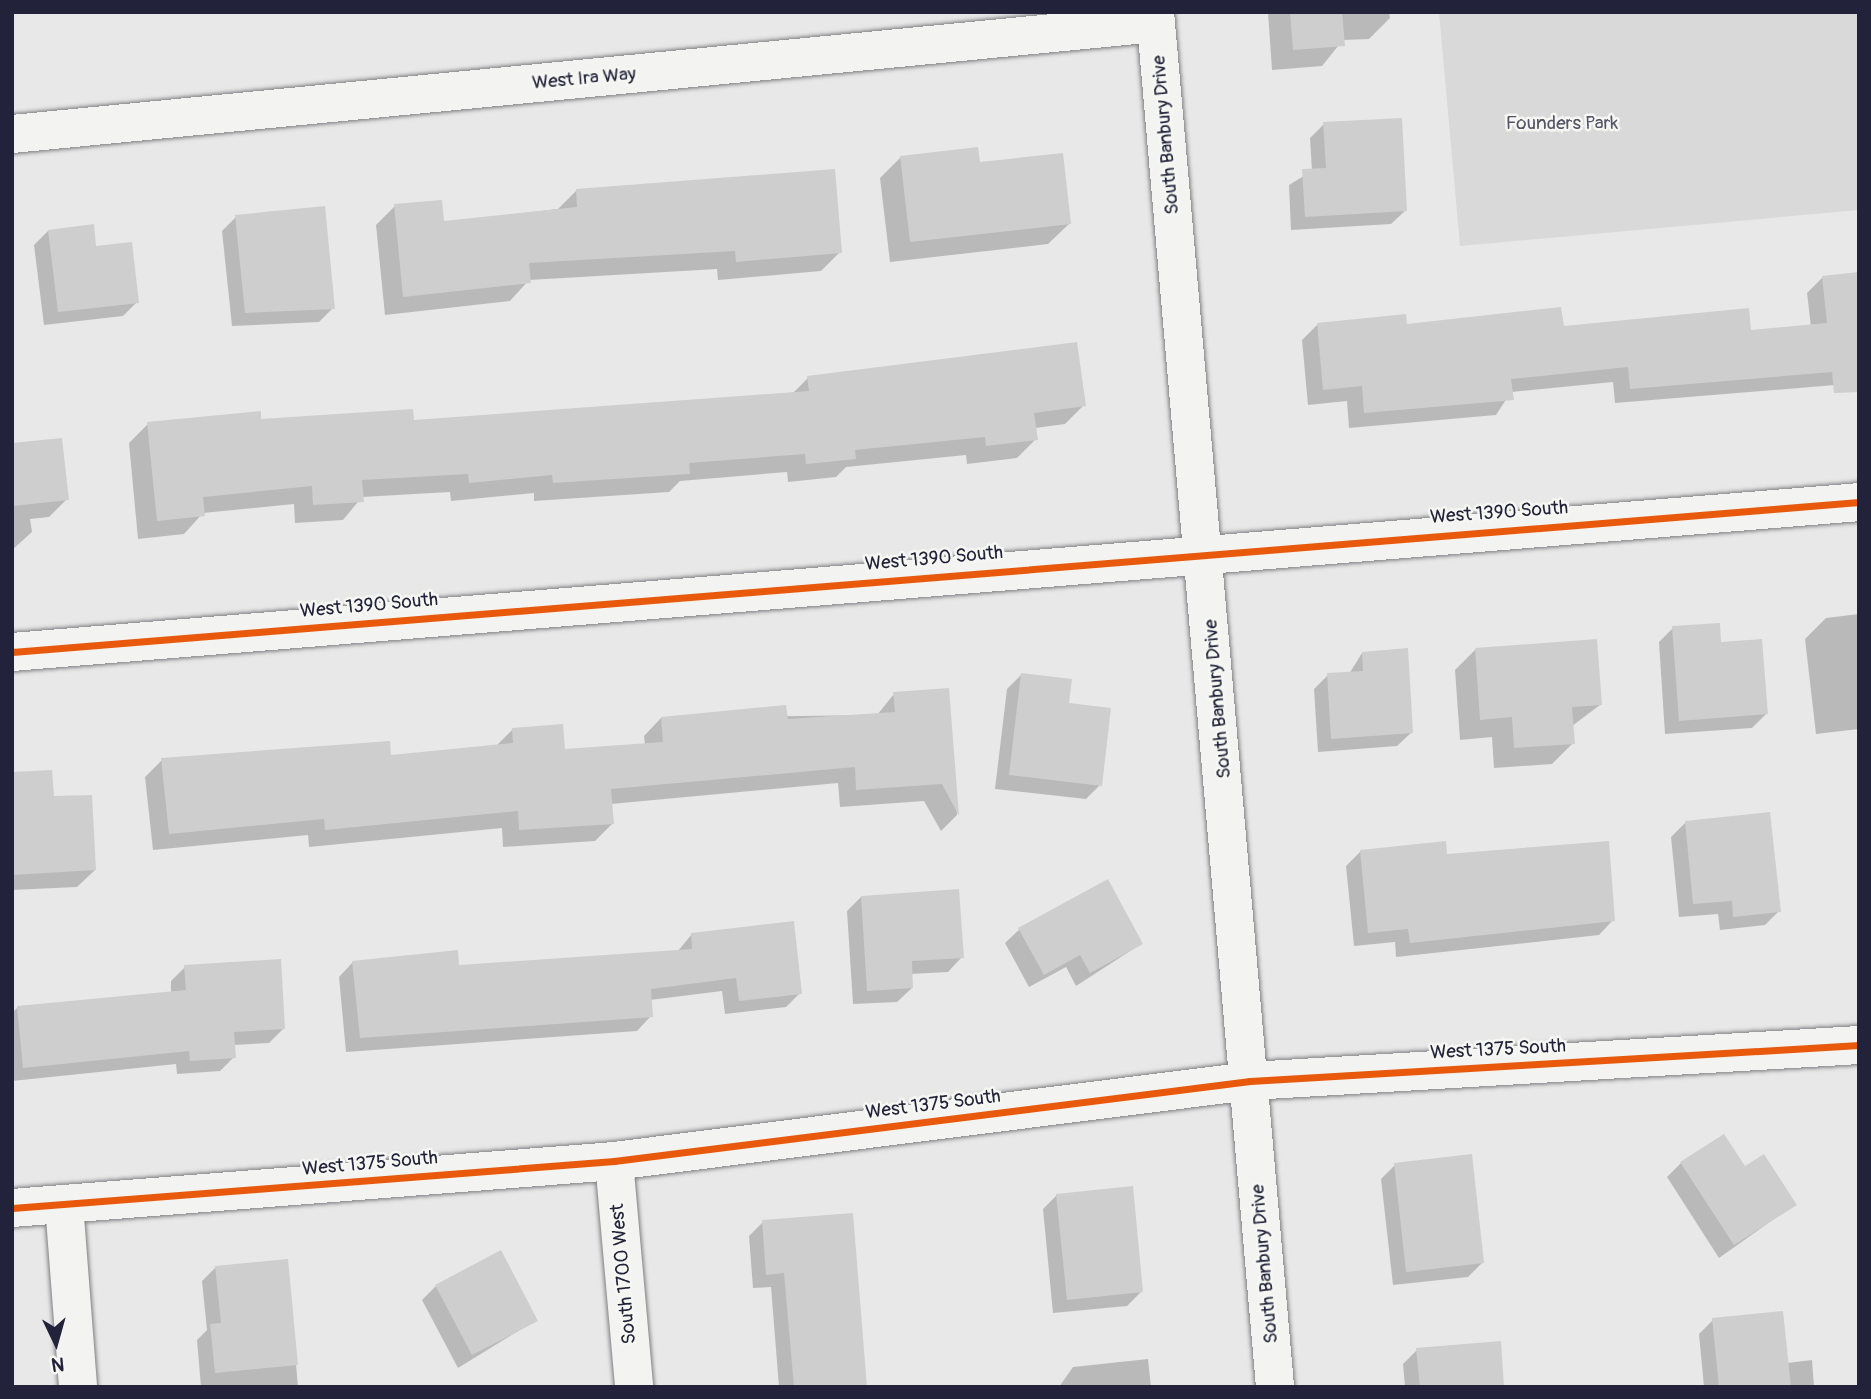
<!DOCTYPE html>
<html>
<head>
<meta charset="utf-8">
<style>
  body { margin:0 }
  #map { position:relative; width:1871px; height:1399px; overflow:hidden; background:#e8e8e8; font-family:Pangolin,sans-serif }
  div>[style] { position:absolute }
  .green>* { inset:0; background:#d9d9da }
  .shadow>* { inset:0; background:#0003 }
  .building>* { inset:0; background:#cececf }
  .roads { filter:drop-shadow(0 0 2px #808084) drop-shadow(0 0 2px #808084) }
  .minor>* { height:38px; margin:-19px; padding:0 19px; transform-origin:19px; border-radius:19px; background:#f3f3f1 }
  .cycleway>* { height:7px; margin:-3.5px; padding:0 3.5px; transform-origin:3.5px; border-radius:3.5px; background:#e8590c }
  span { translate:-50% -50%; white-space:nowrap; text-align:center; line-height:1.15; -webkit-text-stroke:5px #f6f6f2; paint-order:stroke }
  .street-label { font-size:19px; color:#22223b }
  .park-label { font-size:19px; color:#555567 }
  .frame { position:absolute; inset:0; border:14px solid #22223b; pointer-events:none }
  .north { position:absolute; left:21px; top:1308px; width:70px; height:70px; -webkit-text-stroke:5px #f6f6f2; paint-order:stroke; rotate:175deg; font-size:19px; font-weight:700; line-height:28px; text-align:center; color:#22223b }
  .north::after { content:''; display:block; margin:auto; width:24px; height:32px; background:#22223b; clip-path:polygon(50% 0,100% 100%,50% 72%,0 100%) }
</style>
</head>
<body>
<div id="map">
  <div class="green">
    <div style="clip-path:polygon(1439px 12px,1859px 12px,1859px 210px,1460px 246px)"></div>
  </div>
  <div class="shadow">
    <div style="clip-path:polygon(1268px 12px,1389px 12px,1390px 18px,1369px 39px,1343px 40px,1322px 66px,1272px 70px)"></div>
    <div style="clip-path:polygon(1324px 124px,1406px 210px,1391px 224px,1291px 230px,1289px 185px,1312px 171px,1310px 138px)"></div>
    <div style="clip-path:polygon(901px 157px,978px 164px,1069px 224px,1048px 244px,890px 262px,880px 178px)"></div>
    <div style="clip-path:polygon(577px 190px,840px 252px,821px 271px,718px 280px,717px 269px,529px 280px,510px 301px,385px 315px,376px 225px,395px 206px,443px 223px,558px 209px)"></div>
    <div style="clip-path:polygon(236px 217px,333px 308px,319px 322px,232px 326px,222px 231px)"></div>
    <div style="clip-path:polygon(48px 231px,95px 248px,137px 302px,123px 316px,44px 325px,34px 245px)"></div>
    <div style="clip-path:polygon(1823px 277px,1859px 383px,1615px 403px,1613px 382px,1511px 392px,1496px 415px,1349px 428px,1347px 401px,1308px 405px,1302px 340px,1317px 325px,1750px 332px,1811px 327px,1807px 293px)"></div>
    <div style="clip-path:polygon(808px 378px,1084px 405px,1065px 424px,1035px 428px,1036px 439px,1017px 458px,967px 464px,966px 455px,846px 467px,836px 477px,788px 482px,787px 472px,680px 481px,669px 492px,534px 501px,534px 493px,451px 501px,450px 492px,362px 497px,343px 520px,295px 523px,294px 504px,203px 513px,184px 534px,138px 539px,129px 443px,148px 424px,412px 422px,792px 394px)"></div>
    <div style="clip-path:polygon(12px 445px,67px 499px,49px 517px,30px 519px,32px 532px,12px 550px)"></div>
    <div style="clip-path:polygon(1859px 614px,1859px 729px,1816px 734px,1805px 639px,1826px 618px)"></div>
    <div style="clip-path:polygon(1673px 628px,1719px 644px,1766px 714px,1752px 728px,1665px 734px,1659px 642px)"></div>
    <div style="clip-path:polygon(1476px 649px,1600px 705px,1572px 726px,1573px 743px,1552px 764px,1494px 768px,1492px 737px,1460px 740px,1455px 670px)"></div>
    <div style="clip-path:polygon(1362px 653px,1412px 732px,1397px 746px,1318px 752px,1314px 689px,1328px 675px,1349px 674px)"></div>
    <div style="clip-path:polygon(1021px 675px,1067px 705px,1100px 785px,1086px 799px,995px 789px,1007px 689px)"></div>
    <div style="clip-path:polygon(947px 690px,957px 815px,941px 831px,924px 801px,840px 807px,838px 783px,611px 804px,612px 824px,595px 841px,503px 847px,502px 828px,309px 847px,308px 835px,153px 850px,145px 777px,162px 760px,390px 757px,495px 747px,513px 729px,563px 751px,645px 745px,644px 736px,661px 718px,877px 715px,894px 694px)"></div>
    <div style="clip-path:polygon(12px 774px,52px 798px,95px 870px,77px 887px,12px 890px)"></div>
    <div style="clip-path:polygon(1685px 823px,1779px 911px,1765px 925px,1720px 930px,1718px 914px,1679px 917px,1671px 837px)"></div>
    <div style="clip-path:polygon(1360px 852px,1445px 856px,1613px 920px,1599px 935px,1396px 957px,1395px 942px,1354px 946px,1346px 866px)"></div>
    <div style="clip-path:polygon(861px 897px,962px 957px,948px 972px,911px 974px,912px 988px,897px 1002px,853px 1004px,847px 911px)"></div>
    <div style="clip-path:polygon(1020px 929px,1141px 944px,1076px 986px,1066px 967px,1029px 987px,1005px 943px)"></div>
    <div style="clip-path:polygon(692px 934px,800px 993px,786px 1007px,725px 1014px,722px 991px,650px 1000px,651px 1016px,637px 1031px,346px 1052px,339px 977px,353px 962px,458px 967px,678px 951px)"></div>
    <div style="clip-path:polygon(185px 967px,283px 1029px,269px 1043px,233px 1045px,234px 1057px,220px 1071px,177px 1074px,176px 1064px,12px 1081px,12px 1013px,18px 1007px,171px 993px,171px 981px)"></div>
    <div style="clip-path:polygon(1681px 1163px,1744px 1169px,1795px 1204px,1719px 1258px,1667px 1177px)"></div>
    <div style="clip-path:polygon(1395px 1165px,1483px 1262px,1468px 1277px,1393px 1285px,1381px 1179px)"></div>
    <div style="clip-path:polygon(1057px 1195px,1141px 1292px,1127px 1306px,1053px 1313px,1043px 1209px)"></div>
    <div style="clip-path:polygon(763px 1222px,864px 1387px,779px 1387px,771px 1287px,753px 1288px,749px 1236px)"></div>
    <div style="clip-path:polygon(287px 1261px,298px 1387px,201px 1387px,197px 1340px,207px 1330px,202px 1281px,216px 1267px)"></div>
    <div style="clip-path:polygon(436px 1286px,536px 1320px,458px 1368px,422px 1300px)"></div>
    <div style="clip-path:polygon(1713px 1320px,1787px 1363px,1812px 1360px,1814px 1387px,1704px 1387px,1699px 1334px)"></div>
    <div style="clip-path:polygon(1417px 1350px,1503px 1387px,1405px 1387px,1403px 1364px)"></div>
    <div style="clip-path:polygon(1148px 1359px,1151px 1387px,1059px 1387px,1073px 1367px)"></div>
  </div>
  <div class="building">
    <div style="clip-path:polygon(1290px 12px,1342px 12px,1345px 46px,1293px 50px)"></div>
    <div style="clip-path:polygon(1402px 118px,1407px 211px,1305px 217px,1302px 169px,1326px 168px,1323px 122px)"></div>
    <div style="clip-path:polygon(978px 147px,980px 162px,1063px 153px,1071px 224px,910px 242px,900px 156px)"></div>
    <div style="clip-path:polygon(835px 169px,842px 253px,736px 262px,735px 251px,529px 263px,531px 283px,403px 297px,394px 204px,442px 200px,444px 221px,577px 207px,576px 189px)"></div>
    <div style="clip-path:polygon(325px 206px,335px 309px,245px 313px,235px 215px)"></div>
    <div style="clip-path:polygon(94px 224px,96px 246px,132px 242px,139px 303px,58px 312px,48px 230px)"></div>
    <div style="clip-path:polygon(1859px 272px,1859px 392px,1834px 393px,1832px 372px,1630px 389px,1628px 367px,1511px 379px,1514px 400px,1364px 413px,1362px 386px,1323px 390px,1317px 323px,1406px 314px,1407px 324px,1561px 307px,1564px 326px,1749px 308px,1751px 330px,1827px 323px,1822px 276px)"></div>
    <div style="clip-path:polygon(1077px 342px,1086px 406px,1034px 413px,1038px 440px,986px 446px,985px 437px,855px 450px,856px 459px,806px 464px,805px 454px,689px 463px,690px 474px,553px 483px,552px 475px,469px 483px,468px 474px,362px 480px,364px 502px,313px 505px,312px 486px,203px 497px,205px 516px,157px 521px,147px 422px,261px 411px,261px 419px,413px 409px,414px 420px,809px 391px,807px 376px)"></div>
    <div style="clip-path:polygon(62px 438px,69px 500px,12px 506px,12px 443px)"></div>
    <div style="clip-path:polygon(1720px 623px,1721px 642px,1762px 639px,1768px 714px,1679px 721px,1672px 626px)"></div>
    <div style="clip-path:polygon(1597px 639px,1602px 705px,1572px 707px,1575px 744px,1514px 748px,1512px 717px,1480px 720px,1475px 648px)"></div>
    <div style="clip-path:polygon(1408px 648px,1413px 733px,1331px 739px,1327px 673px,1363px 671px,1362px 652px)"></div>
    <div style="clip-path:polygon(1021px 673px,1072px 679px,1069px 703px,1111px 708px,1102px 786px,1009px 775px)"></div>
    <div style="clip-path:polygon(949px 688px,959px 816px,942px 784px,856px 790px,855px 767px,611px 789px,614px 824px,519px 830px,518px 811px,325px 830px,324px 819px,169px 834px,161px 758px,390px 741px,391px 755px,513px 743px,512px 728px,563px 724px,565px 749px,663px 742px,661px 717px,786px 705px,788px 719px,895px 712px,893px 692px)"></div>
    <div style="clip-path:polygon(52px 770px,54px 796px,92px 795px,96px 870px,12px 875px,12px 772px)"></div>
    <div style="clip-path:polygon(1770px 812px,1781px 912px,1733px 917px,1732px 901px,1693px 904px,1685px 821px)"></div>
    <div style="clip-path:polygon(1446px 841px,1447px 854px,1609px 841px,1615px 921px,1410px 943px,1408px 929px,1368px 933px,1360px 850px)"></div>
    <div style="clip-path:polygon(1108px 879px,1143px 944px,1090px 973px,1080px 955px,1044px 975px,1018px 928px)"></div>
    <div style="clip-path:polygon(959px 889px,964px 958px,912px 961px,913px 988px,867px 991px,861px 896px)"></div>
    <div style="clip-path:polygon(794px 921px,802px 994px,739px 1001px,736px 978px,651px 989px,653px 1017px,360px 1038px,352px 961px,458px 950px,459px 965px,692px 949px,691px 933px)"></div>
    <div style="clip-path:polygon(281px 959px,285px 1029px,234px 1032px,236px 1058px,190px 1061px,189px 1051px,23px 1068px,17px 1006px,186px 990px,184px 965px)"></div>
    <div style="clip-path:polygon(1724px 1134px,1745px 1166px,1764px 1154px,1797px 1205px,1734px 1245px,1680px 1162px)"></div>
    <div style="clip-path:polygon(1472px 1154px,1484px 1263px,1406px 1272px,1394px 1163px)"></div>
    <div style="clip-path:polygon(1133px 1186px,1143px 1292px,1067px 1300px,1056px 1194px)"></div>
    <div style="clip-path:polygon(853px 1213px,867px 1387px,794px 1387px,784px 1273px,766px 1275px,762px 1220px)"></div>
    <div style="clip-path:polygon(501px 1250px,538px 1321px,472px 1355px,435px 1285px)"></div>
    <div style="clip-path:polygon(288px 1259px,298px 1365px,215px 1373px,210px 1324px,221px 1323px,215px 1266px)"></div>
    <div style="clip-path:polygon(1783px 1311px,1791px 1387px,1719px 1387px,1712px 1318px)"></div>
    <div style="clip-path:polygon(1501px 1341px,1504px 1387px,1420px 1387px,1416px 1348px)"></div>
  </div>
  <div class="roads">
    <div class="minor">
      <div style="left:1155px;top:12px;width:1380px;rotate:85.01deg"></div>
      <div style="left:12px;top:134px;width:1149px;rotate:-5.54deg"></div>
      <div style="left:12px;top:652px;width:1853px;rotate:-4.64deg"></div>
      <div style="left:614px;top:1161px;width:227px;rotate:84.9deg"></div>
      <div style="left:64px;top:1204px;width:184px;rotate:85.6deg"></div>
      <div style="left:12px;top:1208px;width:604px;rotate:-4.46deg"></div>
      <div style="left:614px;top:1161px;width:641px;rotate:-7.17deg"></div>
      <div style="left:1250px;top:1081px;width:610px;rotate:-3.38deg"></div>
    </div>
  </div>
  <div class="cycleway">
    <div style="left:12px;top:652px;width:1853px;rotate:-4.64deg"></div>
    <div style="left:12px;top:1208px;width:604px;rotate:-4.46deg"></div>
    <div style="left:614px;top:1161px;width:641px;rotate:-7.17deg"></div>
    <div style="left:1250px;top:1081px;width:610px;rotate:-3.38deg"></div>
  </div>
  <div class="street-label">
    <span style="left:584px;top:79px;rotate:-5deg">West Ira Way</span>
    <span style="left:1166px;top:135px;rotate:-95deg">South Banbury Drive</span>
    <span style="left:1499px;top:513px;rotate:-4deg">West 1390 South</span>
    <span style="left:934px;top:559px;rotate:-5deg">West 1390 South</span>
    <span style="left:369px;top:606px;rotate:-5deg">West 1390 South</span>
    <span style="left:1218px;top:699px;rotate:-95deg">South Banbury Drive</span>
    <span style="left:1498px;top:1050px;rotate:-3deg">West 1375 South</span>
    <span style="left:933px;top:1105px;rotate:-7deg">West 1375 South</span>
    <span style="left:370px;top:1164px;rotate:-5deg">West 1375 South</span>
    <span style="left:1265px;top:1264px;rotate:-95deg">South Banbury Drive</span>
    <span style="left:624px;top:1274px;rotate:-95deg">South 1700 West</span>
  </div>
  <div class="park-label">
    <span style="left:1562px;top:124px">Founders Park</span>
  </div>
  <div class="frame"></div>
  <div class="north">N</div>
</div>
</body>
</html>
